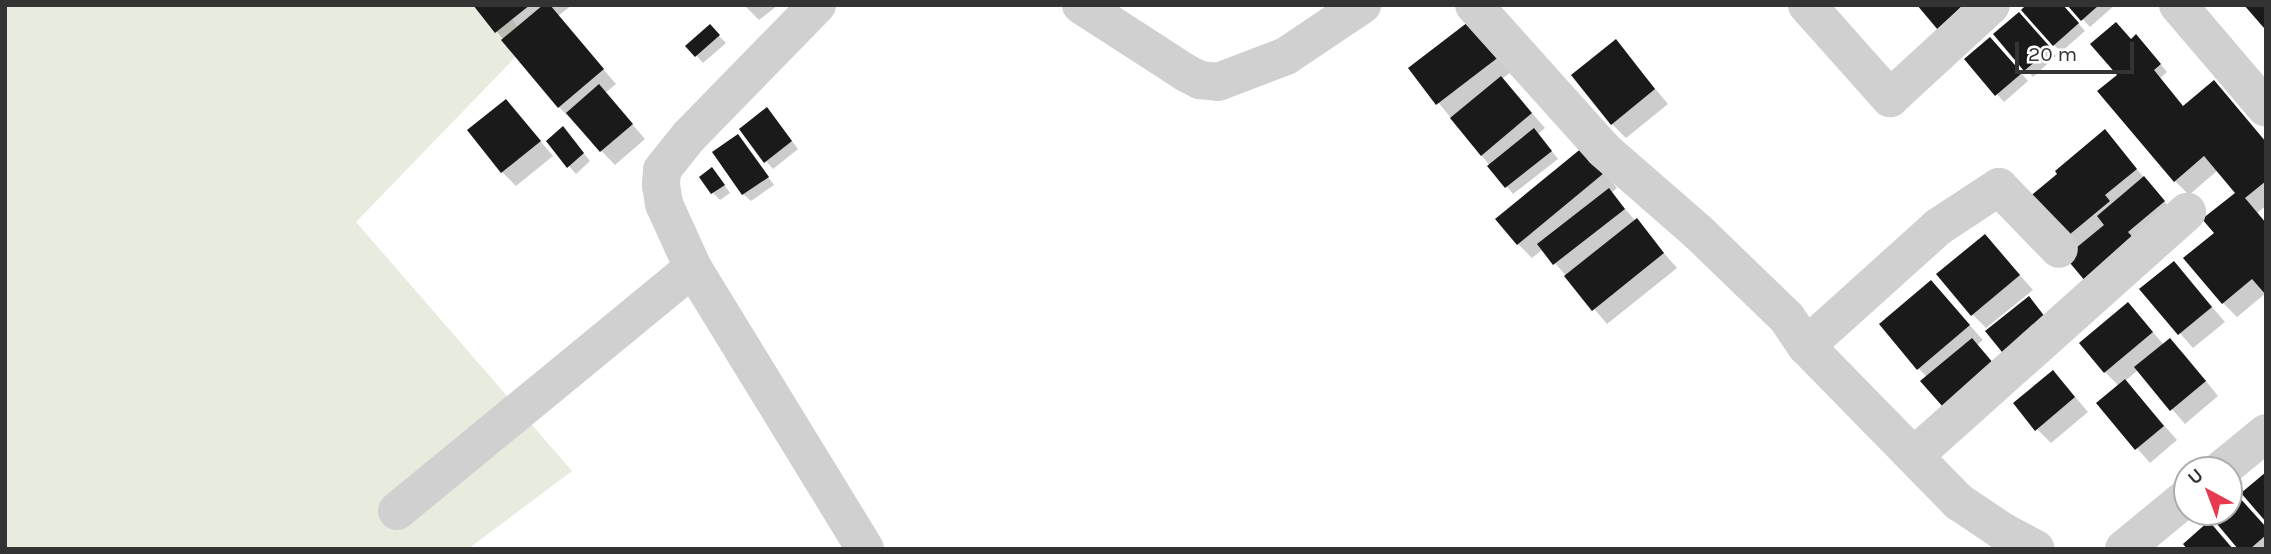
<!DOCTYPE html>
<html>
<head>
<meta charset="utf-8">
<style>
  body { margin:0 }
  #map { position:relative; width:2271px; height:554px; overflow:hidden; background:#fff; font-family:Karla,sans-serif }
  div>[style] { position:absolute }
  .green>* { inset:0; background:#e7ecdf }
  .shadow>* { inset:0; background:#0003 }
  .building>* { inset:0; background:#1a1a1a }
  .minor>* { height:38px; margin:-19px; padding:0 19px; transform-origin:19px; border-radius:19px; background:#d0d0d0 }
  span { translate:-50% -50%; white-space:nowrap; text-align:center; line-height:1.15; -webkit-text-stroke:7px #fff; paint-order:stroke }
  .frame { position:absolute; inset:0; border:7px solid #333; pointer-events:none }
  .north { position:absolute; left:2173px; top:456px; width:70px; height:70px; box-sizing:border-box; background:#fff; border:2px solid #adadad; border-radius:50%; rotate:319deg; font-size:19px; font-weight:700; line-height:28px; text-align:center; color:#333 }
  .north::after { content:''; display:block; margin:auto; width:24px; height:32px; background:#e53a4f; clip-path:polygon(50% 0,100% 100%,50% 72%,0 100%) }
  .scale { position:absolute; left:2015px; top:42px; width:119px; height:32px; box-sizing:border-box; border:4px solid #333; border-top:0; padding-left:9px; font-size:21px; line-height:24px; white-space:nowrap; color:#333; -webkit-text-stroke:5px #fff; paint-order:stroke }
</style>
</head>
<body>
<div id="map">
  <div class="green">
    <div style="clip-path:polygon(5px 5px,503px 5px,528px 44px,356px 222px,572px 471px,468px 549px,5px 549px)"></div>
  </div>
  <div class="shadow">
    <div style="clip-path:polygon(475px 5px,572px 5px,558px 16px,616px 84px,605px 93px,645px 139px,615px 165px,559px 107px)"></div>
    <div style="clip-path:polygon(744px 5px,778px 5px,759px 20px)"></div>
    <div style="clip-path:polygon(2062px 5px,2085px 31px,2061px 52px,2054px 45px)"></div>
    <div style="clip-path:polygon(2070px 5px,2115px 5px,2090px 27px)"></div>
    <div style="clip-path:polygon(2026px 21px,2056px 56px,2033px 77px,2026px 69px)"></div>
    <div style="clip-path:polygon(1472px 22px,1513px 70px,1502px 79px,1545px 128px,1538px 134px,1558px 159px,1513px 194px,1411px 69px)"></div>
    <div style="clip-path:polygon(717px 34px,726px 43px,703px 63px,696px 55px)"></div>
    <div style="clip-path:polygon(1615px 41px,1668px 104px,1626px 138px,1612px 124px)"></div>
    <div style="clip-path:polygon(2131px 41px,2144px 44px,2167px 72px,2160px 78px,2184px 107px,2266px 142px,2266px 206px,2257px 213px,2266px 293px,2237px 317px,2223px 303px,2216px 233px,2237px 193px,2218px 170px,2189px 195px,2175px 181px,2119px 75px)"></div>
    <div style="clip-path:polygon(1997px 46px,2028px 81px,2004px 102px,1997px 94px)"></div>
    <div style="clip-path:polygon(506px 101px,553px 156px,516px 186px,502px 172px)"></div>
    <div style="clip-path:polygon(774px 117px,798px 149px,773px 169px,766px 161px)"></div>
    <div style="clip-path:polygon(2104px 131px,2177px 216px,2106px 301px,2064px 239px)"></div>
    <div style="clip-path:polygon(570px 136px,590px 161px,576px 174px,569px 166px)"></div>
    <div style="clip-path:polygon(738px 136px,774px 185px,751px 201px,743px 194px)"></div>
    <div style="clip-path:polygon(1597px 163px,1617px 188px,1611px 193px,1677px 268px,1607px 324px,1543px 249px,1532px 258px,1518px 244px)"></div>
    <div style="clip-path:polygon(719px 177px,730px 193px,720px 200px,713px 193px)"></div>
    <div style="clip-path:polygon(1985px 236px,2033px 290px,1986px 328px,1972px 314px)"></div>
    <div style="clip-path:polygon(2174px 263px,2225px 322px,2193px 348px,2142px 290px)"></div>
    <div style="clip-path:polygon(1931px 282px,1983px 340px,1977px 345px,2007px 379px,1927px 377px,1918px 368px)"></div>
    <div style="clip-path:polygon(2128px 304px,2164px 345px,2170px 340px,2184px 354px,2218px 396px,2185px 424px,2138px 370px,2125px 381px,2177px 440px,2150px 463px,2098px 403px,2119px 386px,2105px 372px)"></div>
    <div style="clip-path:polygon(2066px 386px,2088px 412px,2051px 443px,2037px 429px)"></div>
    <div style="clip-path:polygon(2229px 506px,2266px 528px,2266px 549px,2241px 549px,2222px 512px,2229px 512px)"></div>
  </div>
  <div class="building">
    <div style="clip-path:polygon(473px 5px,530px 5px,495px 33px)"></div>
    <div style="clip-path:polygon(543px 5px,550px 5px,604px 69px,558px 108px,501px 40px)"></div>
    <div style="clip-path:polygon(1917px 5px,1963px 5px,1938px 30px)"></div>
    <div style="clip-path:polygon(2026px 5px,2063px 5px,2079px 23px,2053px 46px,2021px 10px)"></div>
    <div style="clip-path:polygon(2067px 5px,2099px 5px,2081px 21px)"></div>
    <div style="clip-path:polygon(2244px 5px,2266px 5px,2266px 26px,2264px 28px)"></div>
    <div style="clip-path:polygon(2019px 12px,2051px 48px,2024px 71px,1993px 34px)"></div>
    <div style="clip-path:polygon(1472px 19px,1500px 56px,1436px 105px,1408px 68px)"></div>
    <div style="clip-path:polygon(2116px 22px,2131px 39px,2136px 34px,2161px 64px,2154px 70px,2183px 106px,2214px 80px,2266px 142px,2266px 181px,2245px 198px,2266px 223px,2266px 295px,2252px 279px,2222px 304px,2183px 258px,2214px 233px,2202px 219px,2235px 193px,2204px 156px,2174px 182px,2097px 91px,2117px 75px,2090px 44px)"></div>
    <div style="clip-path:polygon(710px 24px,720px 35px,695px 57px,685px 46px)"></div>
    <div style="clip-path:polygon(1990px 37px,2022px 73px,1995px 96px,1964px 59px)"></div>
    <div style="clip-path:polygon(1616px 39px,1655px 89px,1611px 125px,1571px 75px)"></div>
    <div style="clip-path:polygon(1501px 76px,1532px 113px,1481px 156px,1450px 118px)"></div>
    <div style="clip-path:polygon(599px 84px,633px 124px,600px 152px,566px 113px)"></div>
    <div style="clip-path:polygon(506px 99px,541px 141px,501px 173px,467px 130px)"></div>
    <div style="clip-path:polygon(767px 107px,792px 141px,764px 163px,739px 129px)"></div>
    <div style="clip-path:polygon(563px 126px,584px 153px,567px 168px,546px 141px)"></div>
    <div style="clip-path:polygon(1534px 128px,1552px 151px,1505px 188px,1487px 166px)"></div>
    <div style="clip-path:polygon(2105px 129px,2137px 169px,2105px 195px,2110px 201px,2063px 240px,2028px 198px,2057px 174px,2055px 171px)"></div>
    <div style="clip-path:polygon(738px 134px,769px 177px,742px 195px,712px 152px)"></div>
    <div style="clip-path:polygon(1583px 147px,1604px 173px,1517px 245px,1495px 219px)"></div>
    <div style="clip-path:polygon(712px 167px,725px 185px,711px 194px,699px 177px)"></div>
    <div style="clip-path:polygon(2144px 176px,2165px 201px,2128px 232px,2141px 247px,2091px 288px,2065px 257px,2104px 225px,2097px 216px)"></div>
    <div style="clip-path:polygon(1609px 188px,1625px 209px,1553px 265px,1537px 244px)"></div>
    <div style="clip-path:polygon(1637px 218px,1664px 253px,1592px 311px,1564px 276px)"></div>
    <div style="clip-path:polygon(1985px 234px,2020px 275px,1971px 316px,1936px 274px)"></div>
    <div style="clip-path:polygon(2174px 261px,2212px 307px,2178px 335px,2139px 289px)"></div>
    <div style="clip-path:polygon(1931px 280px,1970px 325px,1917px 370px,1879px 324px)"></div>
    <div style="clip-path:polygon(2029px 296px,2049px 322px,2006px 357px,1985px 331px)"></div>
    <div style="clip-path:polygon(2128px 302px,2153px 332px,2104px 373px,2079px 343px)"></div>
    <div style="clip-path:polygon(1972px 338px,1994px 364px,1943px 407px,1920px 381px)"></div>
    <div style="clip-path:polygon(2170px 338px,2206px 381px,2170px 411px,2134px 367px)"></div>
    <div style="clip-path:polygon(2053px 370px,2075px 397px,2035px 431px,2013px 403px)"></div>
    <div style="clip-path:polygon(2125px 379px,2164px 426px,2135px 450px,2096px 403px)"></div>
    <div style="clip-path:polygon(2266px 472px,2266px 522px,2241px 493px)"></div>
    <div style="clip-path:polygon(2238px 496px,2266px 527px,2266px 535px,2250px 549px,2238px 549px,2212px 518px,2219px 512px,2229px 512px,2229px 504px)"></div>
    <div style="clip-path:polygon(2209px 521px,2233px 549px,2187px 549px,2183px 544px)"></div>
  </div>
  <div class="minor">
    <div style="left:817px;top:5px;width:183px;rotate:134.3deg"></div>
    <div style="left:689px;top:136px;width:43px;rotate:128.5deg"></div>
    <div style="left:662px;top:170px;width:15px;rotate:94deg"></div>
    <div style="left:661px;top:185px;width:19px;rotate:81deg"></div>
    <div style="left:664px;top:204px;width:70px;rotate:65.6deg"></div>
    <div style="left:693px;top:268px;width:329px;rotate:58.5deg"></div>
    <div style="left:1081px;top:5px;width:125px;rotate:32.9deg"></div>
    <div style="left:1186px;top:73px;width:16px;rotate:27deg"></div>
    <div style="left:1200px;top:80px;width:18px;rotate:6deg"></div>
    <div style="left:1218px;top:82px;width:73px;rotate:-20.9deg"></div>
    <div style="left:1286px;top:56px;width:92px;rotate:-33.9deg"></div>
    <div style="left:1474px;top:5px;width:195px;rotate:48.1deg"></div>
    <div style="left:1604px;top:150px;width:125px;rotate:41.1deg"></div>
    <div style="left:1698px;top:232px;width:124px;rotate:44deg"></div>
    <div style="left:1787px;top:318px;width:34px;rotate:56deg"></div>
    <div style="left:1806px;top:346px;width:219px;rotate:45.6deg"></div>
    <div style="left:1959px;top:502px;width:52px;rotate:34deg"></div>
    <div style="left:2002px;top:531px;width:38px;rotate:28deg"></div>
    <div style="left:1807px;top:5px;width:125px;rotate:48.3deg"></div>
    <div style="left:1890px;top:98px;width:137px;rotate:-42.6deg"></div>
    <div style="left:2178px;top:5px;width:135px;rotate:49.5deg"></div>
    <div style="left:1806px;top:346px;width:178px;rotate:-42deg"></div>
    <div style="left:1938px;top:227px;width:73px;rotate:-33.3deg"></div>
    <div style="left:1999px;top:187px;width:86px;rotate:45.9deg"></div>
    <div style="left:1915px;top:455px;width:365px;rotate:-41.8deg"></div>
    <div style="left:2221px;top:470px;width:58px;rotate:-39.4deg"></div>
    <div style="left:397px;top:511px;width:383px;rotate:-39.4deg"></div>
    <div style="left:2124px;top:549px;width:82px;rotate:-39.5deg"></div>
  </div>
  <div class="frame"></div>
  <div class="north">U</div>
  <div class="scale">20 m</div>
</div>
</body>
</html>
